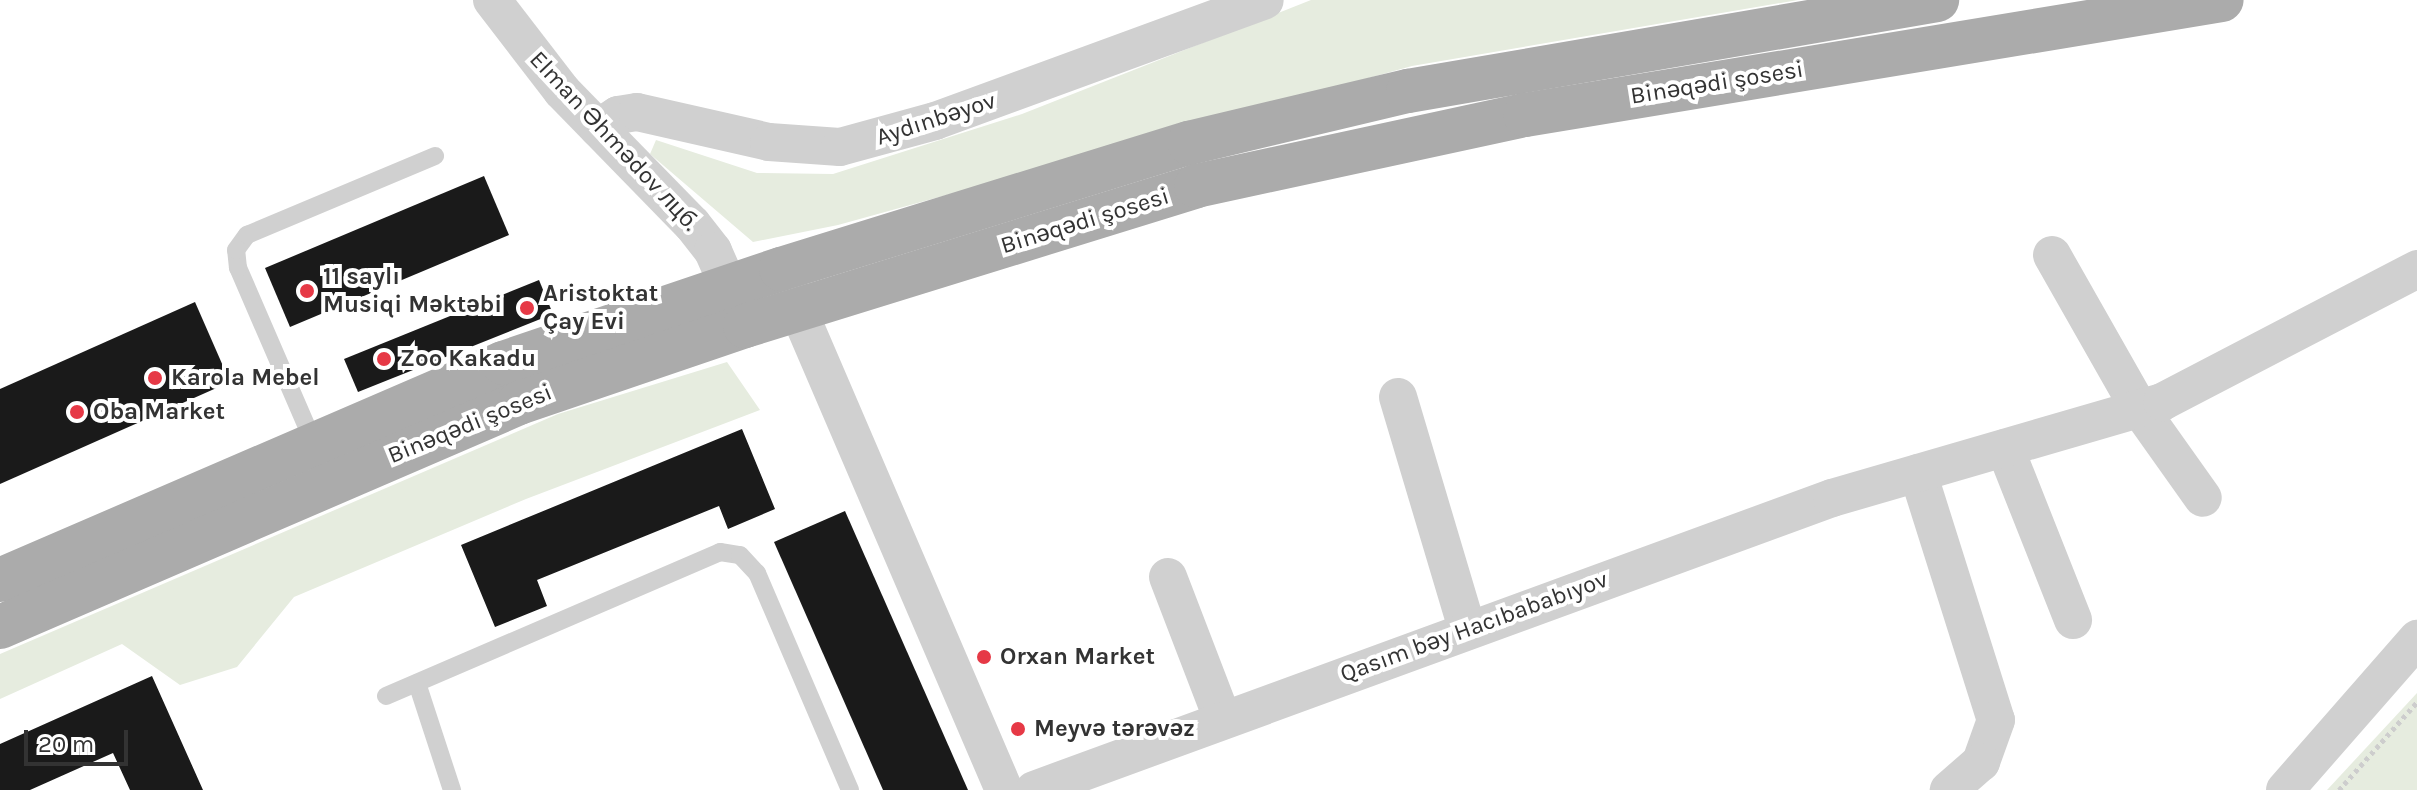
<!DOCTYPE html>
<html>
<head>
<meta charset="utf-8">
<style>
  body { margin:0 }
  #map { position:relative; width:2417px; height:790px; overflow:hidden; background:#fff; font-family:Karla,sans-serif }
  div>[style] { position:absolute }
  .green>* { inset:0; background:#e6ecdf }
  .building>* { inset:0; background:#1a1a1a }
  .path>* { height:5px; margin-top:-2.5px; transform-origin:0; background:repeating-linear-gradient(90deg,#cdcdcd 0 4px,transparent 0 8px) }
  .service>* { height:18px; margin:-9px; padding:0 9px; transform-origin:9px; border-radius:9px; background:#d0d0d0 }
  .minor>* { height:38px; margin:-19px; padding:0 19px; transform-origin:19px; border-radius:19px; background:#d0d0d0 }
  .primary>* { height:44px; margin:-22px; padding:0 22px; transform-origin:22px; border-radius:22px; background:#ababab }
  .dots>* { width:22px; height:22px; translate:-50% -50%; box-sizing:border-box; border:4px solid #fff; border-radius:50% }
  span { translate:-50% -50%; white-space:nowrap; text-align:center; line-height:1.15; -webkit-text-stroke:8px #fff; paint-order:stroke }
  .street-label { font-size:24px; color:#333 }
  .poi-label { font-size:24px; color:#333; font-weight:700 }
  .left { translate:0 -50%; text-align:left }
  .scale { position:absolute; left:24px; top:730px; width:104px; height:36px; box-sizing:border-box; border:4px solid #333; border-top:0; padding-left:10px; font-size:24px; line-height:28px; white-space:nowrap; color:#333; -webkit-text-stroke:6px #fff; paint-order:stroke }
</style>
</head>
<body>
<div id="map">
  <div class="green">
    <div style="clip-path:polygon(1311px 0,1798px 0,1412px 66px,838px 225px,753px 242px,650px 154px,656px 140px,757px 173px,833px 174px,1022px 114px)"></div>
    <div style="clip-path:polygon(727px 362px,760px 410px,526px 499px,294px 597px,237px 667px,180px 685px,122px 644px,0 699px,0 654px,558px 414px)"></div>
    <div style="clip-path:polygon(2417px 693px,2417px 790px,2327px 790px)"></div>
  </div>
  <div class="building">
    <div style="clip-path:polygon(484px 176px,509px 235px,290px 327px,265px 268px)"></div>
    <div style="clip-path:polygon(539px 280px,553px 314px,358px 392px,344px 359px)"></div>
    <div style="clip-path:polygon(195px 302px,230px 382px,0 484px,0 389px)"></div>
    <div style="clip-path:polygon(742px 429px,775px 509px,728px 529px,719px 506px,537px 580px,547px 606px,495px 627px,461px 545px)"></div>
    <div style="clip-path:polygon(845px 511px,968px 790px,883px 790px,774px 542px)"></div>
    <div style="clip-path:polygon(152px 676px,203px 790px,130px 790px,113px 753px,30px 790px,0 790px,0 744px)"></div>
  </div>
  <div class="path">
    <div style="left:2339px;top:790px;width:118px;rotate:-48.4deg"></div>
  </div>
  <div class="service">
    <div style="left:313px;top:441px;width:189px;rotate:-113.4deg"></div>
    <div style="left:238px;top:268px;width:18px;rotate:-96deg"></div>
    <div style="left:236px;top:250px;width:19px;rotate:-54deg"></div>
    <div style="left:247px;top:235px;width:204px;rotate:-22.8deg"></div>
    <div style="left:417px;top:683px;width:113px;rotate:71.9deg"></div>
    <div style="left:386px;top:696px;width:364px;rotate:-23.3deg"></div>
    <div style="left:720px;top:552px;width:20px;rotate:9deg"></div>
    <div style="left:740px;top:555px;width:25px;rotate:47deg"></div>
    <div style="left:757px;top:573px;width:236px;rotate:66.8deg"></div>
  </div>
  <div class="minor">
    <div style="left:492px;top:0;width:115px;rotate:52.4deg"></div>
    <div style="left:562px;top:91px;width:186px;rotate:45.7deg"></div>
    <div style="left:692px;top:224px;width:34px;rotate:52deg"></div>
    <div style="left:713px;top:251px;width:70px;rotate:66.4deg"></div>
    <div style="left:598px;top:128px;width:24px;rotate:-33deg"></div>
    <div style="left:618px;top:115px;width:19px;rotate:-9deg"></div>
    <div style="left:637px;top:112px;width:135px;rotate:12.8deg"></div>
    <div style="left:769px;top:142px;width:71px;rotate:4deg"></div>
    <div style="left:840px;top:147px;width:98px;rotate:-15.3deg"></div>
    <div style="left:935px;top:121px;width:351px;rotate:-20.1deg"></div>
    <div style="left:2052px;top:255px;width:176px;rotate:60.4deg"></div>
    <div style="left:2139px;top:408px;width:110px;rotate:54.6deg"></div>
    <div style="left:786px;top:282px;width:553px;rotate:66.77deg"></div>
    <div style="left:1398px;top:397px;width:242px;rotate:73.4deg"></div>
    <div style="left:2005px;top:448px;width:185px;rotate:68.4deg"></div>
    <div style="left:1918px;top:473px;width:259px;rotate:72.5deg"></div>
    <div style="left:1996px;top:720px;width:45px;rotate:109.7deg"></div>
    <div style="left:1981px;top:762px;width:43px;rotate:138.8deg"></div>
    <div style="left:1168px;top:577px;width:151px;rotate:69deg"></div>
    <div style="left:1034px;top:790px;width:850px;rotate:-20.1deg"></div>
    <div style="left:1832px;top:498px;width:344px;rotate:-16.2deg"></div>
    <div style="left:2162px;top:402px;width:288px;rotate:-27.5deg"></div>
    <div style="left:2285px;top:790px;width:201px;rotate:-48.8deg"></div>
  </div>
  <div class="primary">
    <div style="left:0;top:580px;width:548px;rotate:-23.34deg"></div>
    <div style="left:503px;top:363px;width:293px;rotate:-18.7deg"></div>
    <div style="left:781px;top:269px;width:427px;rotate:-17.2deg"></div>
    <div style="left:1189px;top:143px;width:225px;rotate:-13.4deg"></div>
    <div style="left:1408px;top:91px;width:537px;rotate:-9.76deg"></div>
    <div style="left:0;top:627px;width:565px;rotate:-23.34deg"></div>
    <div style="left:519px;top:403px;width:239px;rotate:-18.8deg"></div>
    <div style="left:745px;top:326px;width:472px;rotate:-17.2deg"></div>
    <div style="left:1196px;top:186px;width:337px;rotate:-12.2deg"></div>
    <div style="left:1525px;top:115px;width:706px;rotate:-9.37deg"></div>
  </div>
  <div class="dots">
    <div style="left:307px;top:291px;background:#e63946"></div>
    <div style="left:527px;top:308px;background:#e63946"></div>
    <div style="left:384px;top:359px;background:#e63946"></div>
    <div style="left:155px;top:378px;background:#e63946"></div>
    <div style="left:77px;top:412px;background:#e63946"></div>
    <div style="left:984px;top:657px;background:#e63946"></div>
    <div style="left:1018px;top:729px;background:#e63946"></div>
  </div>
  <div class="street-label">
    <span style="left:1717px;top:83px;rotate:-9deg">Binəqədi şosesi</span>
    <span style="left:936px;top:119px;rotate:-18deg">Aydınbəyov</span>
    <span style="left:614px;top:141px;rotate:47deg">Elman Əhmədov лцб.</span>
    <span style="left:1085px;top:221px;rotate:-17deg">Binəqədi şosesi</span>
    <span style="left:470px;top:424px;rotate:-22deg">Binəqədi şosesi</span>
    <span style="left:1474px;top:627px;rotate:-20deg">Qasım bəy Hacıbababıyov</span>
  </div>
  <div class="poi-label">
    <span class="left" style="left:323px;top:291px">11 saylı<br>Musiqi Məktəbi</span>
    <span class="left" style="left:543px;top:308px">Aristoktat<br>Çay Evi</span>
    <span class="left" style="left:400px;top:359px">Zoo Kakadu</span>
    <span class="left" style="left:171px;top:378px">Karola Mebel</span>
    <span class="left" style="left:93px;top:412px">Oba Market</span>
    <span class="left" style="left:1000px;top:657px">Orxan Market</span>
    <span class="left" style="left:1034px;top:729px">Meyvə tərəvəz</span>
  </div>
  <div class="scale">20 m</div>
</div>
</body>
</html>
